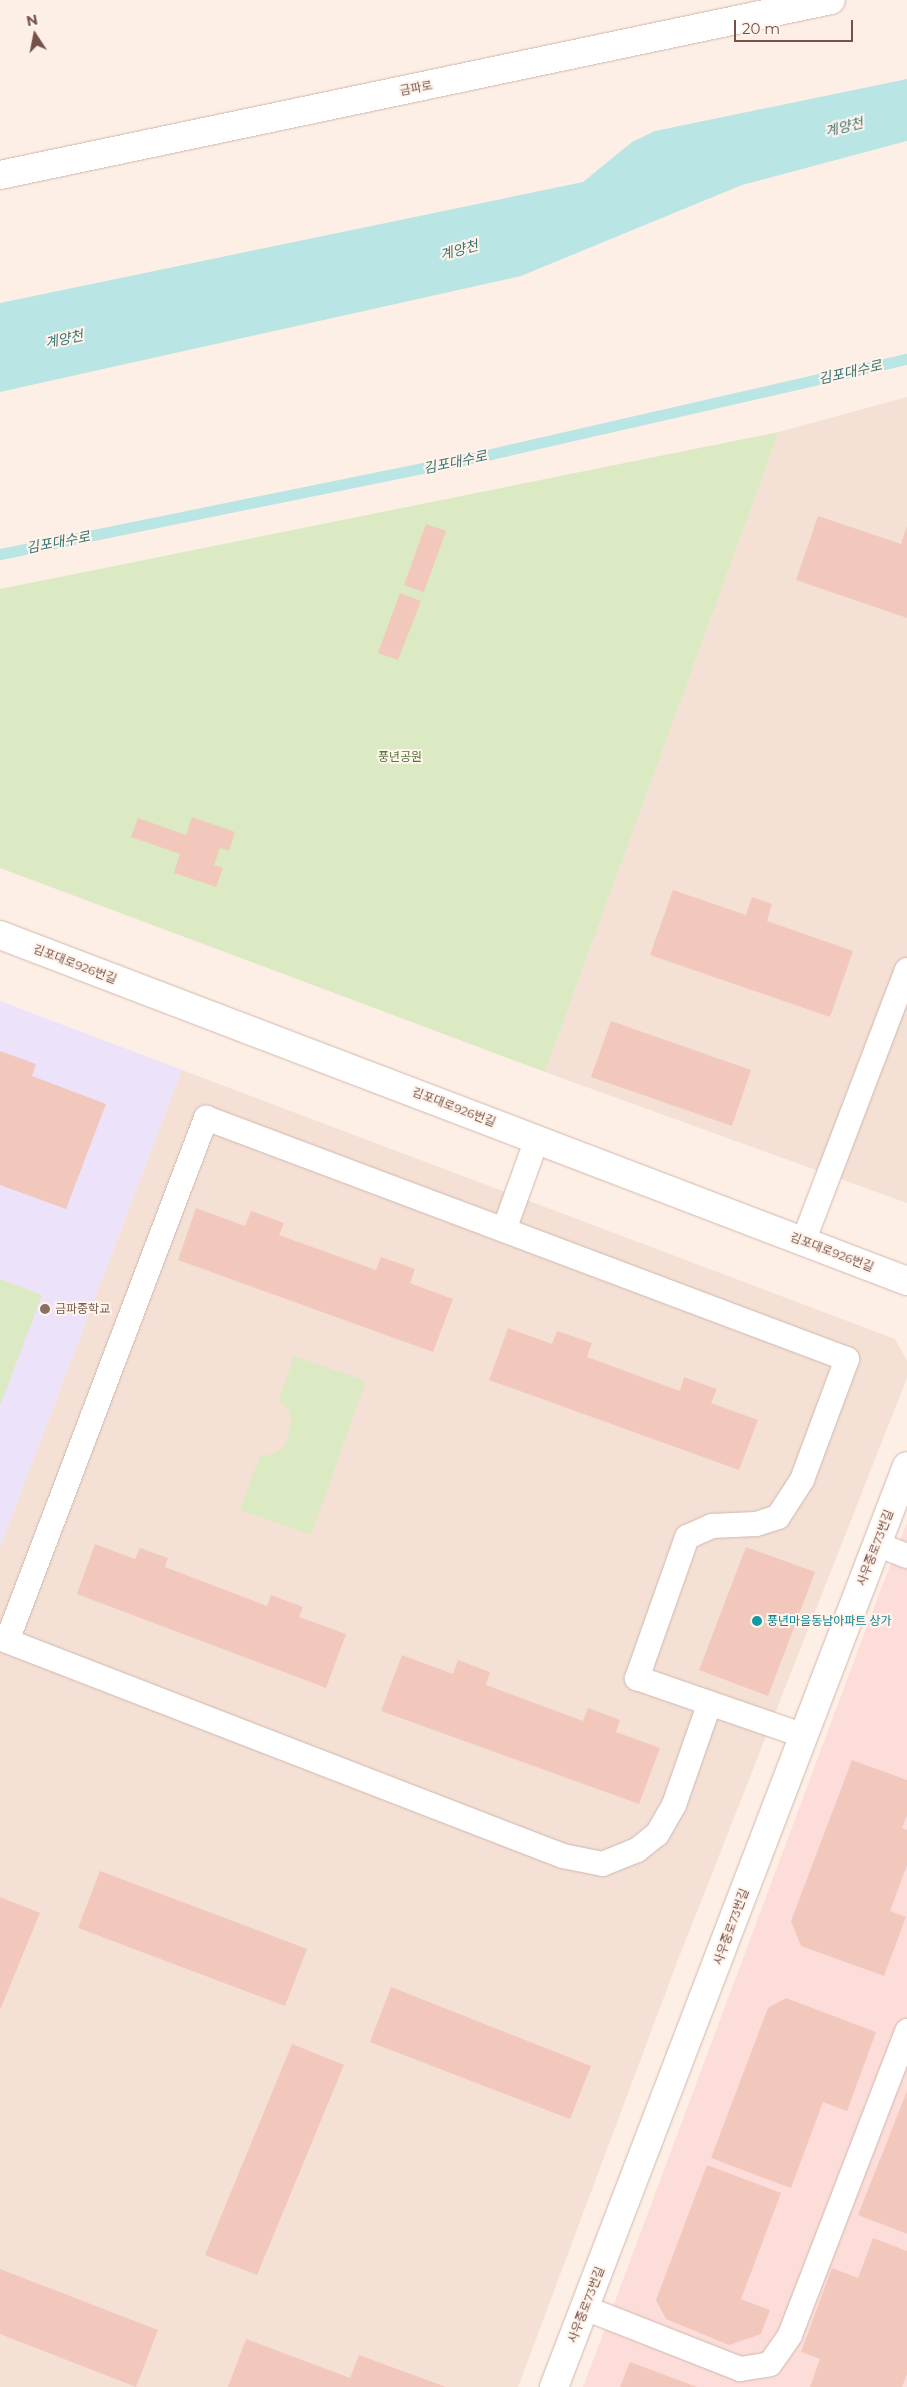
<!DOCTYPE html>
<html>
<head>
<meta charset="utf-8">
<style>
  body { margin:0 }
  #map { position:relative; width:907px; height:2387px; overflow:hidden; background:#fdefe5; font-family:Montserrat,"Noto Sans KR",sans-serif }
  div>[style] { position:absolute }
  .residential>* { inset:0; background:#f4e0d4 }
  .commercial>* { inset:0; background:#fdddd9 }
  .education>* { inset:0; background:#ece2f9 }
  .green>* { inset:0; background:#dbeac3 }
  .water>* { inset:0; background:#b9e6e5 }
  .stream>* { height:11px; margin:-5.5px; padding:0 5.5px; transform-origin:5.5px; border-radius:5.5px; background:#b9e6e5 }
  .building>* { inset:0; background:#f2c8bd }
  .roads { filter:drop-shadow(0 0 1px #d0b7ae) drop-shadow(0 0 1px #d0b7ae) }
  .service>* { height:24px; margin:-12px; padding:0 12px; transform-origin:12px; border-radius:12px; background:#fff }
  .minor>* { height:28px; margin:-14px; padding:0 14px; transform-origin:14px; border-radius:14px; background:#fff }
  .tertiary>* { height:28px; margin:-14px; padding:0 14px; transform-origin:14px; border-radius:14px; background:#fff }
  .dots>* { width:14px; height:14px; translate:-50% -50%; box-sizing:border-box; border:2px solid #fff4ec; border-radius:50% }
  span { translate:-50% -50%; white-space:nowrap; text-align:center; line-height:1.15; -webkit-text-stroke:4px #fff4ec; paint-order:stroke }
  .street-label { font-size:12px; color:#76514a }
  .park-label { font-size:12px; color:#59763f }
  .education-label { font-size:12px; color:#785e54 }
  .left { translate:0 -50%; text-align:left }
  .culture-label { font-size:12px; color:#0d838f }
  .water-label { font-size:14px; color:#3a7473; font-style:italic }
  .north { position:absolute; left:10px; top:10px; width:50px; height:50px; -webkit-text-stroke:4px #fff4ec; paint-order:stroke; rotate:349deg; font-size:14px; font-weight:700; line-height:20px; text-align:center; color:#76514a }
  .north::after { content:''; display:block; margin:auto; width:18px; height:22px; background:#76514a; clip-path:polygon(50% 0,100% 100%,50% 72%,0 100%) }
  .scale { position:absolute; left:734px; top:20px; width:119px; height:22px; box-sizing:border-box; border:2px solid #76514a; border-top:0; padding-left:6px; font-size:15px; line-height:18px; white-space:nowrap; color:#76514a; -webkit-text-stroke:4px #fff4ec; paint-order:stroke }
</style>
</head>
<body>
<div id="map">
  <div class="residential">
    <div style="clip-path:polygon(907px 397px,907px 1203px,545px 1072px,779px 432px)"></div>
    <div style="clip-path:polygon(182px 1070px,895px 1339px,907px 1361px,907px 1378px,676px 1965px,518px 2387px,0 2387px,0 1547px)"></div>
  </div>
  <div class="commercial">
    <div style="clip-path:polygon(907px 1523px,907px 2387px,583px 2387px,879px 1594px)"></div>
  </div>
  <div class="education">
    <div style="clip-path:polygon(0 1001px,182px 1070px,0 1547px)"></div>
  </div>
  <div class="green">
    <div style="clip-path:polygon(779px 432px,545px 1072px,0 868px,0 589px)"></div>
    <div style="clip-path:polygon(0 1279px,42px 1295px,0 1406px)"></div>
    <div style="clip-path:polygon(294px 1356px,366px 1381px,311px 1535px,240px 1510px,260px 1456px,271px 1455px,283px 1448px,289px 1435px,291px 1420px,288px 1409px,279px 1400px)"></div>
  </div>
  <div class="water">
    <div style="clip-path:polygon(907px 79px,907px 141px,742px 185px,521px 276px,0 392px,0 303px,583px 182px,632px 142px,655px 131px)"></div>
  </div>
  <div class="stream">
    <div style="left:0;top:554px;width:501px;rotate:-11.51deg"></div>
    <div style="left:491px;top:454px;width:427px;rotate:-12.9deg"></div>
  </div>
  <div class="building">
    <div style="clip-path:polygon(818px 516px,901px 544px,907px 526px,907px 618px,796px 580px)"></div>
    <div style="clip-path:polygon(426px 524px,446px 531px,424px 592px,404px 585px)"></div>
    <div style="clip-path:polygon(400px 593px,421px 601px,398px 660px,378px 653px)"></div>
    <div style="clip-path:polygon(192px 817px,235px 832px,229px 851px,220px 848px,214px 865px,223px 868px,216px 887px,174px 873px,180px 854px,131px 837px,138px 818px,186px 835px)"></div>
    <div style="clip-path:polygon(673px 890px,746px 915px,752px 897px,772px 904px,767px 921px,853px 951px,830px 1017px,650px 955px)"></div>
    <div style="clip-path:polygon(611px 1021px,751px 1070px,732px 1126px,591px 1077px)"></div>
    <div style="clip-path:polygon(0 1051px,36px 1064px,32px 1076px,106px 1104px,66px 1209px,0 1185px)"></div>
    <div style="clip-path:polygon(196px 1208px,245px 1226px,251px 1211px,284px 1223px,279px 1235px,376px 1270px,381px 1257px,415px 1269px,410px 1283px,453px 1299px,433px 1352px,178px 1260px)"></div>
    <div style="clip-path:polygon(508px 1328px,552px 1344px,557px 1331px,592px 1343px,587px 1357px,680px 1391px,684px 1377px,717px 1389px,711px 1403px,758px 1420px,739px 1470px,489px 1380px)"></div>
    <div style="clip-path:polygon(95px 1544px,135px 1559px,140px 1548px,168px 1558px,165px 1567px,267px 1606px,271px 1595px,303px 1607px,299px 1617px,346px 1634px,326px 1688px,77px 1594px)"></div>
    <div style="clip-path:polygon(746px 1547px,815px 1572px,768px 1696px,699px 1670px)"></div>
    <div style="clip-path:polygon(402px 1655px,453px 1674px,458px 1660px,490px 1672px,486px 1685px,583px 1721px,588px 1708px,620px 1720px,616px 1732px,660px 1748px,639px 1804px,381px 1711px)"></div>
    <div style="clip-path:polygon(852px 1760px,907px 1780px,907px 1816px,902px 1828px,907px 1830px,907px 1865px,890px 1911px,906px 1917px,884px 1976px,801px 1946px,791px 1921px)"></div>
    <div style="clip-path:polygon(100px 1871px,307px 1949px,285px 2006px,78px 1928px)"></div>
    <div style="clip-path:polygon(0 1897px,40px 1913px,0 2010px)"></div>
    <div style="clip-path:polygon(391px 1987px,591px 2066px,570px 2119px,370px 2042px)"></div>
    <div style="clip-path:polygon(786px 1998px,876px 2032px,847px 2111px,823px 2102px,791px 2188px,711px 2158px,768px 2008px)"></div>
    <div style="clip-path:polygon(292px 2044px,344px 2065px,257px 2275px,205px 2255px)"></div>
    <div style="clip-path:polygon(907px 2091px,907px 2234px,858px 2215px)"></div>
    <div style="clip-path:polygon(707px 2165px,781px 2193px,741px 2299px,770px 2310px,761px 2334px,729px 2345px,666px 2319px,656px 2300px)"></div>
    <div style="clip-path:polygon(873px 2238px,907px 2251px,907px 2374px,902px 2387px,810px 2387px,820px 2359px,801px 2352px,832px 2268px,858px 2278px)"></div>
    <div style="clip-path:polygon(0 2269px,158px 2330px,136px 2387px,0 2334px)"></div>
    <div style="clip-path:polygon(246px 2339px,350px 2378px,359px 2355px,446px 2387px,228px 2387px)"></div>
    <div style="clip-path:polygon(630px 2362px,697px 2387px,620px 2387px)"></div>
  </div>
  <div class="roads">
    <div class="service">
      <div style="left:504px;top:1230px;width:97px;rotate:-70.1deg"></div>
      <div style="left:803px;top:1242px;width:291px;rotate:-69.1deg"></div>
      <div style="left:877px;top:1544px;width:32px;rotate:22deg"></div>
      <div style="left:709px;top:1705px;width:106px;rotate:109.3deg"></div>
      <div style="left:674px;top:1805px;width:34px;rotate:120deg"></div>
      <div style="left:657px;top:1834px;width:26px;rotate:141deg"></div>
      <div style="left:637px;top:1850px;width:37px;rotate:158deg"></div>
      <div style="left:603px;top:1864px;width:41px;rotate:-168.7deg"></div>
      <div style="left:563px;top:1856px;width:596px;rotate:-158.86deg"></div>
      <div style="left:7px;top:1641px;width:560px;rotate:-69.17deg"></div>
      <div style="left:206px;top:1118px;width:685px;rotate:20.61deg"></div>
      <div style="left:847px;top:1359px;width:129px;rotate:110.4deg"></div>
      <div style="left:802px;top:1480px;width:44px;rotate:123deg"></div>
      <div style="left:778px;top:1517px;width:23px;rotate:162deg"></div>
      <div style="left:756px;top:1524px;width:44px;rotate:177.4deg"></div>
      <div style="left:712px;top:1526px;width:27px;rotate:156deg"></div>
      <div style="left:687px;top:1537px;width:150px;rotate:109.5deg"></div>
      <div style="left:637px;top:1678px;width:175px;rotate:19.1deg"></div>
      <div style="left:585px;top:2308px;width:167px;rotate:21.5deg"></div>
      <div style="left:740px;top:2369px;width:30px;rotate:-9deg"></div>
      <div style="left:770px;top:2364px;width:35px;rotate:-55deg"></div>
      <div style="left:790px;top:2335px;width:326px;rotate:-68.9deg"></div>
    </div>
    <div class="minor">
      <div style="left:0;top:175px;width:849px;rotate:-11.89deg"></div>
      <div style="left:554px;top:2387px;width:986px;rotate:-69.03deg"></div>
    </div>
    <div class="tertiary">
      <div style="left:0;top:935px;width:971px;rotate:20.88deg"></div>
    </div>
  </div>
  <div class="dots">
    <div style="left:45px;top:1309px;background:#8d6e63"></div>
    <div style="left:757px;top:1621px;background:#0f9aa8"></div>
  </div>
  <div class="street-label">
    <span style="left:416px;top:88px;rotate:-11deg">금파로</span>
    <span style="left:75px;top:964px;rotate:21deg">김포대로926번길</span>
    <span style="left:454px;top:1107px;rotate:21deg">김포대로926번길</span>
    <span style="left:832px;top:1252px;rotate:21deg">김포대로926번길</span>
    <span style="left:875px;top:1548px;rotate:-69deg">사우중로73번길</span>
    <span style="left:731px;top:1927px;rotate:-70deg">사우중로73번길</span>
    <span style="left:586px;top:2305px;rotate:-69deg">사우중로73번길</span>
  </div>
  <div class="park-label">
    <span style="left:400px;top:757px">풍년공원</span>
  </div>
  <div class="education-label">
    <span class="left" style="left:55px;top:1309px">금파중학교</span>
  </div>
  <div class="culture-label">
    <span class="left" style="left:767px;top:1621px">풍년마을동남아파트 상가</span>
  </div>
  <div class="water-label">
    <span style="left:844px;top:127px;rotate:-14deg">계양천</span>
    <span style="left:459px;top:250px;rotate:-15deg">계양천</span>
    <span style="left:64px;top:339px;rotate:-12deg">계양천</span>
    <span style="left:850px;top:372px;rotate:-13deg">김포대수로</span>
    <span style="left:455px;top:462px;rotate:-12deg">김포대수로</span>
    <span style="left:58px;top:542px;rotate:-11deg">김포대수로</span>
  </div>
  <div class="north">N</div>
  <div class="scale">20 m</div>
</div>
</body>
</html>
